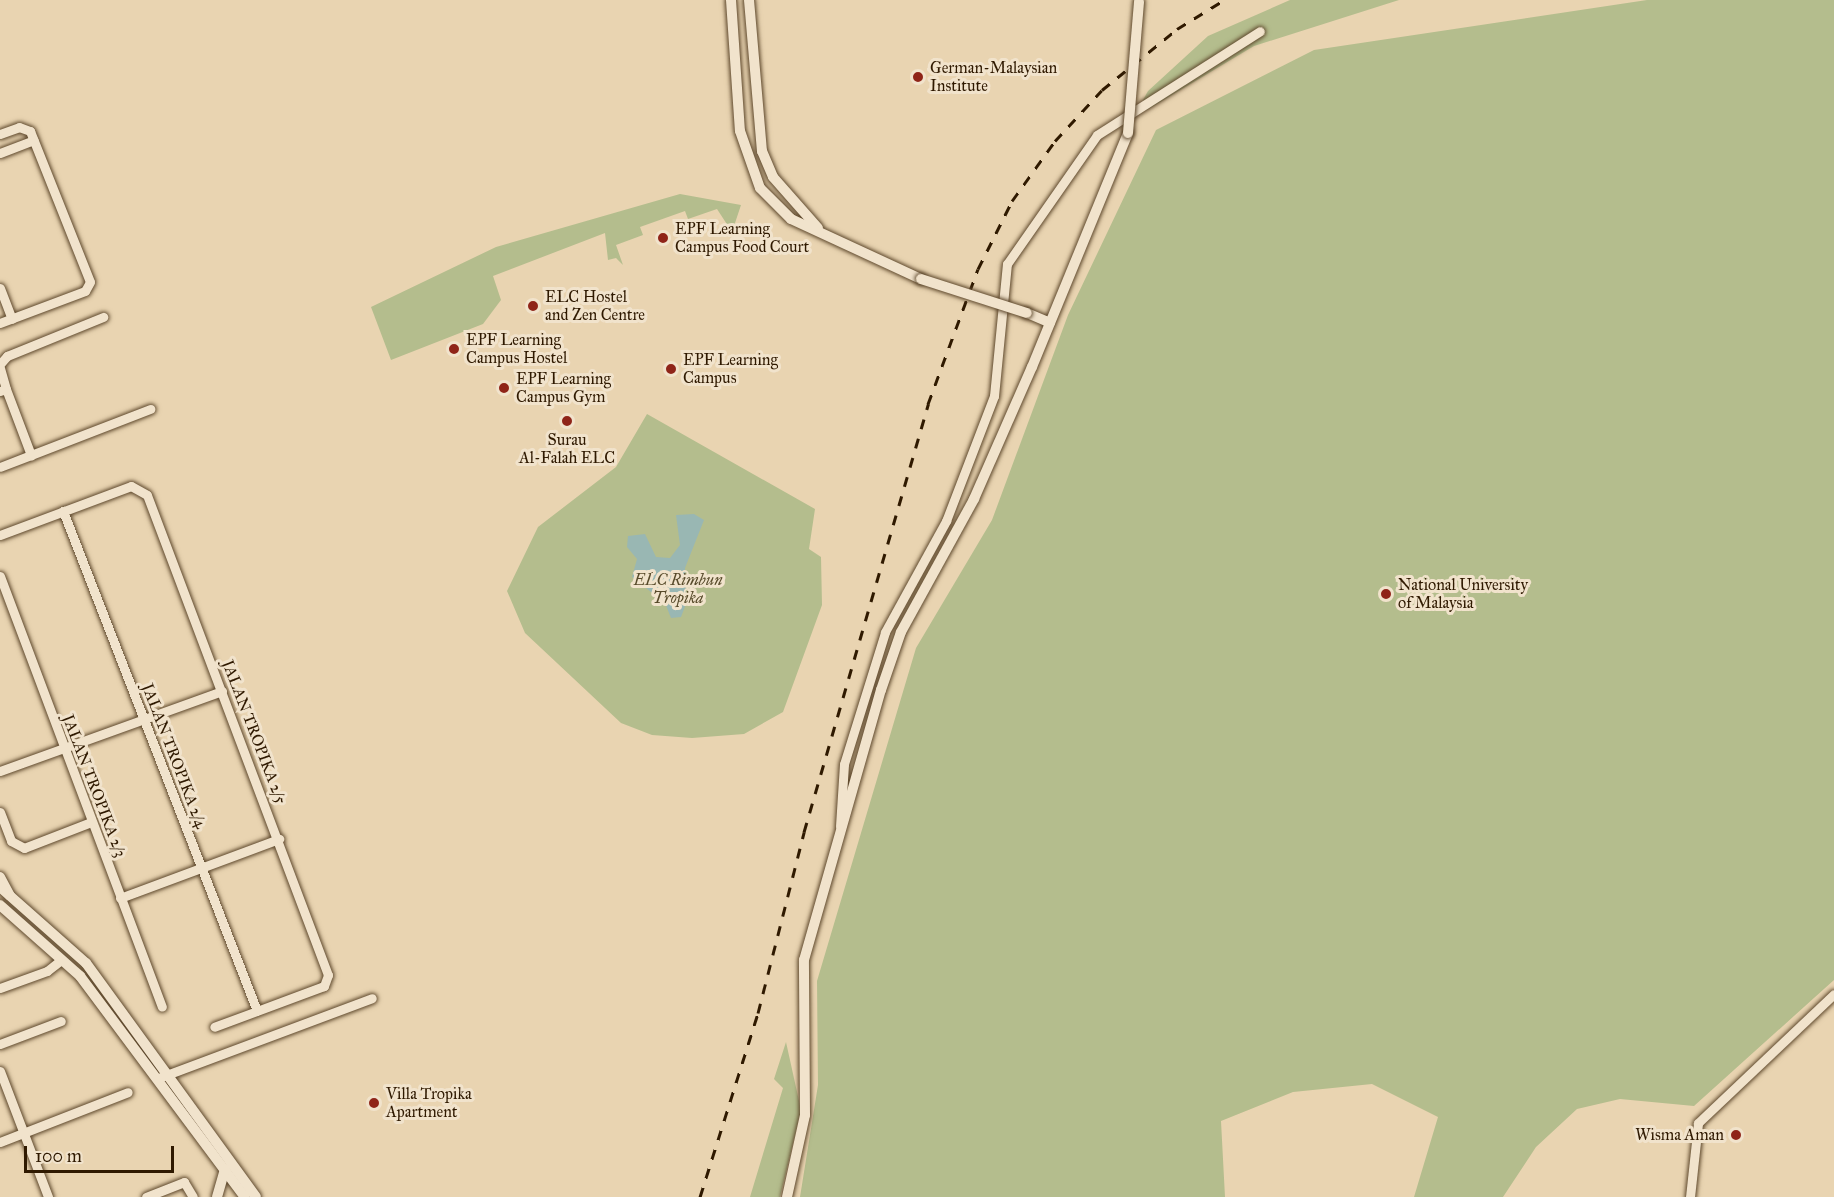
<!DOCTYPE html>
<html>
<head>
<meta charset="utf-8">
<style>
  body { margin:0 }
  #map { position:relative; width:1834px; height:1197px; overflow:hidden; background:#e9d4b1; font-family:"IM FELL Great Primer",serif }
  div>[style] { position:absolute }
  .green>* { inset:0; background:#b4bd8d }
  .water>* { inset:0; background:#99b7b3 }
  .roads { filter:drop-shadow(0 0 2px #5e482c) drop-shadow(0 0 2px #5e482c) }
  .minor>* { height:9px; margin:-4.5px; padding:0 4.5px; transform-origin:4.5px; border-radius:4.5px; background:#f1e3cc }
  .tertiary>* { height:10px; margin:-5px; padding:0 5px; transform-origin:5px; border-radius:5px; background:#f1e3cc }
  .rail>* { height:3px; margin-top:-1.5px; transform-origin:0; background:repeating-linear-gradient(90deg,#2f1900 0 10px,transparent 0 20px) }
  .bridges { filter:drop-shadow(0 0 2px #5e482c) drop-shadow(0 0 2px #5e482c) }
  .tertiary-bridge>* { height:10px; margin:-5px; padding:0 5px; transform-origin:5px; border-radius:5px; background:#f1e3cc }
  .dots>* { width:16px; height:16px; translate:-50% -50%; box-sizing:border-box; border:3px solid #f1e3cc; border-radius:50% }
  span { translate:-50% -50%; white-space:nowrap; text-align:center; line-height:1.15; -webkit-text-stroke:6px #f1e3cc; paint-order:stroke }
  .poi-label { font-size:16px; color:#2f1900 }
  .left { translate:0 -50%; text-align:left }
  .right { translate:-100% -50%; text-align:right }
  .park-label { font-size:16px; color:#574a2a; font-style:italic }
  .street-label { font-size:16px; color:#2f1900 }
  .scale { position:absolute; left:24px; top:1146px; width:150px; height:27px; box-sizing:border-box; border:3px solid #2f1900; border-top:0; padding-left:8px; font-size:18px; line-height:21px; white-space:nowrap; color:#2f1900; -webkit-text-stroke:4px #f1e3cc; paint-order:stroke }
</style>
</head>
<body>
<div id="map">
  <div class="green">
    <div style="clip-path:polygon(1290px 0,1399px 0,1254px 46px,1147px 110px,1143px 100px,1148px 91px,1208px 36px)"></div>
    <div style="clip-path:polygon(1647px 0,1834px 0,1834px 980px,1694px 1106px,1620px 1099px,1577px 1109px,1536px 1147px,1503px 1197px,1414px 1197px,1438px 1117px,1372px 1084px,1293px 1092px,1221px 1121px,1225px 1197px,800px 1197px,818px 1085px,817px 981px,916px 648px,992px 520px,1068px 315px,1156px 130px,1314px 50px)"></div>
    <div style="clip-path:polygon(680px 194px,741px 205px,732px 232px,717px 209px,688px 219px,685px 211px,640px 227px,643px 235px,616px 245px,623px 265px,616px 258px,608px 260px,605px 233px,493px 276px,501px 300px,483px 324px,391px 360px,371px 307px,496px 247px)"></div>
    <div style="clip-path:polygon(647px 414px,815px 509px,809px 549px,821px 557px,822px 605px,783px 712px,744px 734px,692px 738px,652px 735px,621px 723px,525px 633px,507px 591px,538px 527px,616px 467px)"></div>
    <div style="clip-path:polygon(786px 1042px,801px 1110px,780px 1197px,750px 1197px,783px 1088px,774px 1079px)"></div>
  </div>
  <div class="water">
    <div style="clip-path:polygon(694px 514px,704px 520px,685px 568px,686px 604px,681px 617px,671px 618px,665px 603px,632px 577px,637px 559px,627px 547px,628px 536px,645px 534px,656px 557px,670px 558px,680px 545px,676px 515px)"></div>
  </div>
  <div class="roads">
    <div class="minor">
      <div style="left:0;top:134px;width:20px;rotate:-20deg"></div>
      <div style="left:19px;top:127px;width:12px;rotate:20deg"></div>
      <div style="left:30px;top:131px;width:162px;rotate:68.3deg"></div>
      <div style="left:90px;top:282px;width:10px;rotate:119deg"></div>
      <div style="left:85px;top:291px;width:91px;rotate:159.4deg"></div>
      <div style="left:0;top:153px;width:36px;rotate:-21deg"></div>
      <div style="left:0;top:288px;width:33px;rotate:69deg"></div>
      <div style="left:0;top:364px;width:11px;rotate:-49deg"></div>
      <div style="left:7px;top:356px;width:104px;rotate:-22.1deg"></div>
      <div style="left:0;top:368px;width:22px;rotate:74deg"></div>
      <div style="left:0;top:391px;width:6px;rotate:-18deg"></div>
      <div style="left:6px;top:389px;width:71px;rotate:69.3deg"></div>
      <div style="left:31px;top:455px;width:33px;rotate:159deg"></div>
      <div style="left:31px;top:455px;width:128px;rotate:-21.1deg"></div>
      <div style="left:63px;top:511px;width:536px;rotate:68.79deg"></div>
      <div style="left:0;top:535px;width:140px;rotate:-20.5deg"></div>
      <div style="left:131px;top:486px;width:18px;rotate:29deg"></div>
      <div style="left:147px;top:495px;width:513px;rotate:69.34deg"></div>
      <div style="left:328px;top:975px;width:12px;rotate:110deg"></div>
      <div style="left:324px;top:986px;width:117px;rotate:159.6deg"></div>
      <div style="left:0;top:576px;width:460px;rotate:69.4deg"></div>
      <div style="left:0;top:771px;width:236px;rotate:-19.8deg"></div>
      <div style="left:0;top:812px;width:31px;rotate:69deg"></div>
      <div style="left:11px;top:841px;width:15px;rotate:28deg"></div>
      <div style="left:24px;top:848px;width:72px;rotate:-21.2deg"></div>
      <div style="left:840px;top:826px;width:62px;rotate:-86.3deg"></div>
      <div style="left:844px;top:764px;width:138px;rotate:-72.7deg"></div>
      <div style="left:885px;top:632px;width:127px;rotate:-61.2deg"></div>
      <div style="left:946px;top:521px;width:134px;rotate:-69deg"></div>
      <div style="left:994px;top:396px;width:133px;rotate:-84.4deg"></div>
      <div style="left:1007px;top:264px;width:157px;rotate:-55.1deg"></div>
      <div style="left:1097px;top:135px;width:193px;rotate:-32.5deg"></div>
      <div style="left:120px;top:898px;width:170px;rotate:-20.4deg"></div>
      <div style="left:0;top:988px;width:50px;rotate:-19.9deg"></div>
      <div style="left:47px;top:971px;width:18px;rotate:-38deg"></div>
      <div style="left:0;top:1044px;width:65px;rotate:-20.7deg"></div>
      <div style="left:0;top:1071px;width:135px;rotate:69.1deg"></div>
      <div style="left:161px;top:1077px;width:225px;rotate:-20.5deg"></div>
      <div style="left:0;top:1142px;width:137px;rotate:-21.3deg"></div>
      <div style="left:146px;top:1197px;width:41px;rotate:-21.5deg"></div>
      <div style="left:184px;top:1182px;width:17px;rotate:59deg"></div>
      <div style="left:1690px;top:1197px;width:74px;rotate:-83.8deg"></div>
      <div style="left:1698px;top:1123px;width:187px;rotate:-43.5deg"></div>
    </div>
    <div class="tertiary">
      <div style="left:731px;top:0;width:131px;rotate:86.1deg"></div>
      <div style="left:740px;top:131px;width:60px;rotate:70.7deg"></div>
      <div style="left:760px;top:188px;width:44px;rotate:45deg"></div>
      <div style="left:791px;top:219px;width:143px;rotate:24.8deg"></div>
      <div style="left:749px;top:0;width:152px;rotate:85.1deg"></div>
      <div style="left:762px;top:151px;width:28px;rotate:67deg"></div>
      <div style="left:773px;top:177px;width:68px;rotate:48.6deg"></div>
      <div style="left:1027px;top:313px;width:25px;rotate:23deg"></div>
      <div style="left:0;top:877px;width:21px;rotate:62deg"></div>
      <div style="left:0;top:887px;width:115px;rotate:41.5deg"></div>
      <div style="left:86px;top:963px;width:289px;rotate:54deg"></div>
      <div style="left:0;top:905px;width:107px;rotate:41.6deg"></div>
      <div style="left:80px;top:976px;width:276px;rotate:53.3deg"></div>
      <div style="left:217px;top:1197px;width:29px;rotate:-74deg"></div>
      <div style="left:787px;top:1197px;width:84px;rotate:-77.6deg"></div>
      <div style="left:805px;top:1115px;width:155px;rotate:-90.4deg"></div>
      <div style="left:804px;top:960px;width:281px;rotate:-74.1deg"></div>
      <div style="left:881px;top:690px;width:61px;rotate:-71deg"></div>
      <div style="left:901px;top:632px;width:152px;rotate:-61.2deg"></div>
      <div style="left:974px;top:499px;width:144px;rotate:-66.3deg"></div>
      <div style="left:1032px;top:367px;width:253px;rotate:-67.7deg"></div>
    </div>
  </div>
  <div class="rail">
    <div style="left:700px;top:1197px;width:193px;rotate:-72.5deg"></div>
    <div style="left:758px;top:1013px;width:187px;rotate:-75.7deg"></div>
    <div style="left:804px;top:832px;width:446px;rotate:-73.8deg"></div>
    <div style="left:928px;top:404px;width:144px;rotate:-69.7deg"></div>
    <div style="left:978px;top:269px;width:76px;rotate:-63.4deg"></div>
    <div style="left:1012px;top:201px;width:74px;rotate:-54.4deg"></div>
    <div style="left:1055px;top:141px;width:69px;rotate:-47.3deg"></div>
    <div style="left:1102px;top:90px;width:97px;rotate:-39.1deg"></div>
    <div style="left:1177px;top:29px;width:55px;rotate:-31.7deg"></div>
  </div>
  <div class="bridges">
    <div class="tertiary-bridge">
      <div style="left:1128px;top:133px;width:132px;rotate:-85.2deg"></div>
      <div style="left:921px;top:279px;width:111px;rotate:17.8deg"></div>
    </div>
  </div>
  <div class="dots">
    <div style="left:918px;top:77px;background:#8f2418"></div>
    <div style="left:663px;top:238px;background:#8f2418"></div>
    <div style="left:533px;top:306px;background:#8f2418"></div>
    <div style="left:454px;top:349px;background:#8f2418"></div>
    <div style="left:671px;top:369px;background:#8f2418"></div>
    <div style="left:504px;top:388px;background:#8f2418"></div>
    <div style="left:567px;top:421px;background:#8f2418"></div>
    <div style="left:1386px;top:594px;background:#8f2418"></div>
    <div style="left:374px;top:1103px;background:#8f2418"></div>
    <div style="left:1736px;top:1135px;background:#8f2418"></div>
  </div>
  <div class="poi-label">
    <span class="left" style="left:930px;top:77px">German-Malaysian<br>Institute</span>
    <span class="left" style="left:675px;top:238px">EPF Learning<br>Campus Food Court</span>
    <span class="left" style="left:545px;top:306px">ELC Hostel<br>and Zen Centre</span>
    <span class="left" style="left:466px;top:349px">EPF Learning<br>Campus Hostel</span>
    <span class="left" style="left:683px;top:369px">EPF Learning<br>Campus</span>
    <span class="left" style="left:516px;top:388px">EPF Learning<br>Campus Gym</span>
    <span style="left:567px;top:449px">Surau<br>Al-Falah ELC</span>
    <span class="left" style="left:1398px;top:594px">National University<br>of Malaysia</span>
    <span class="left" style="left:386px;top:1103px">Villa Tropika<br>Apartment</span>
    <span class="right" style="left:1724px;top:1135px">Wisma Aman</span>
  </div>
  <div class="park-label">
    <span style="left:678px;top:589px">ELC Rimbun<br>Tropika</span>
  </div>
  <div class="street-label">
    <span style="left:254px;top:732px;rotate:69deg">JALAN TROPIKA 2/5</span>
    <span style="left:174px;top:756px;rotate:69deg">JALAN TROPIKA 2/4</span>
    <span style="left:94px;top:786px;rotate:69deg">JALAN TROPIKA 2/3</span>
  </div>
  <div class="scale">100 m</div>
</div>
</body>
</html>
